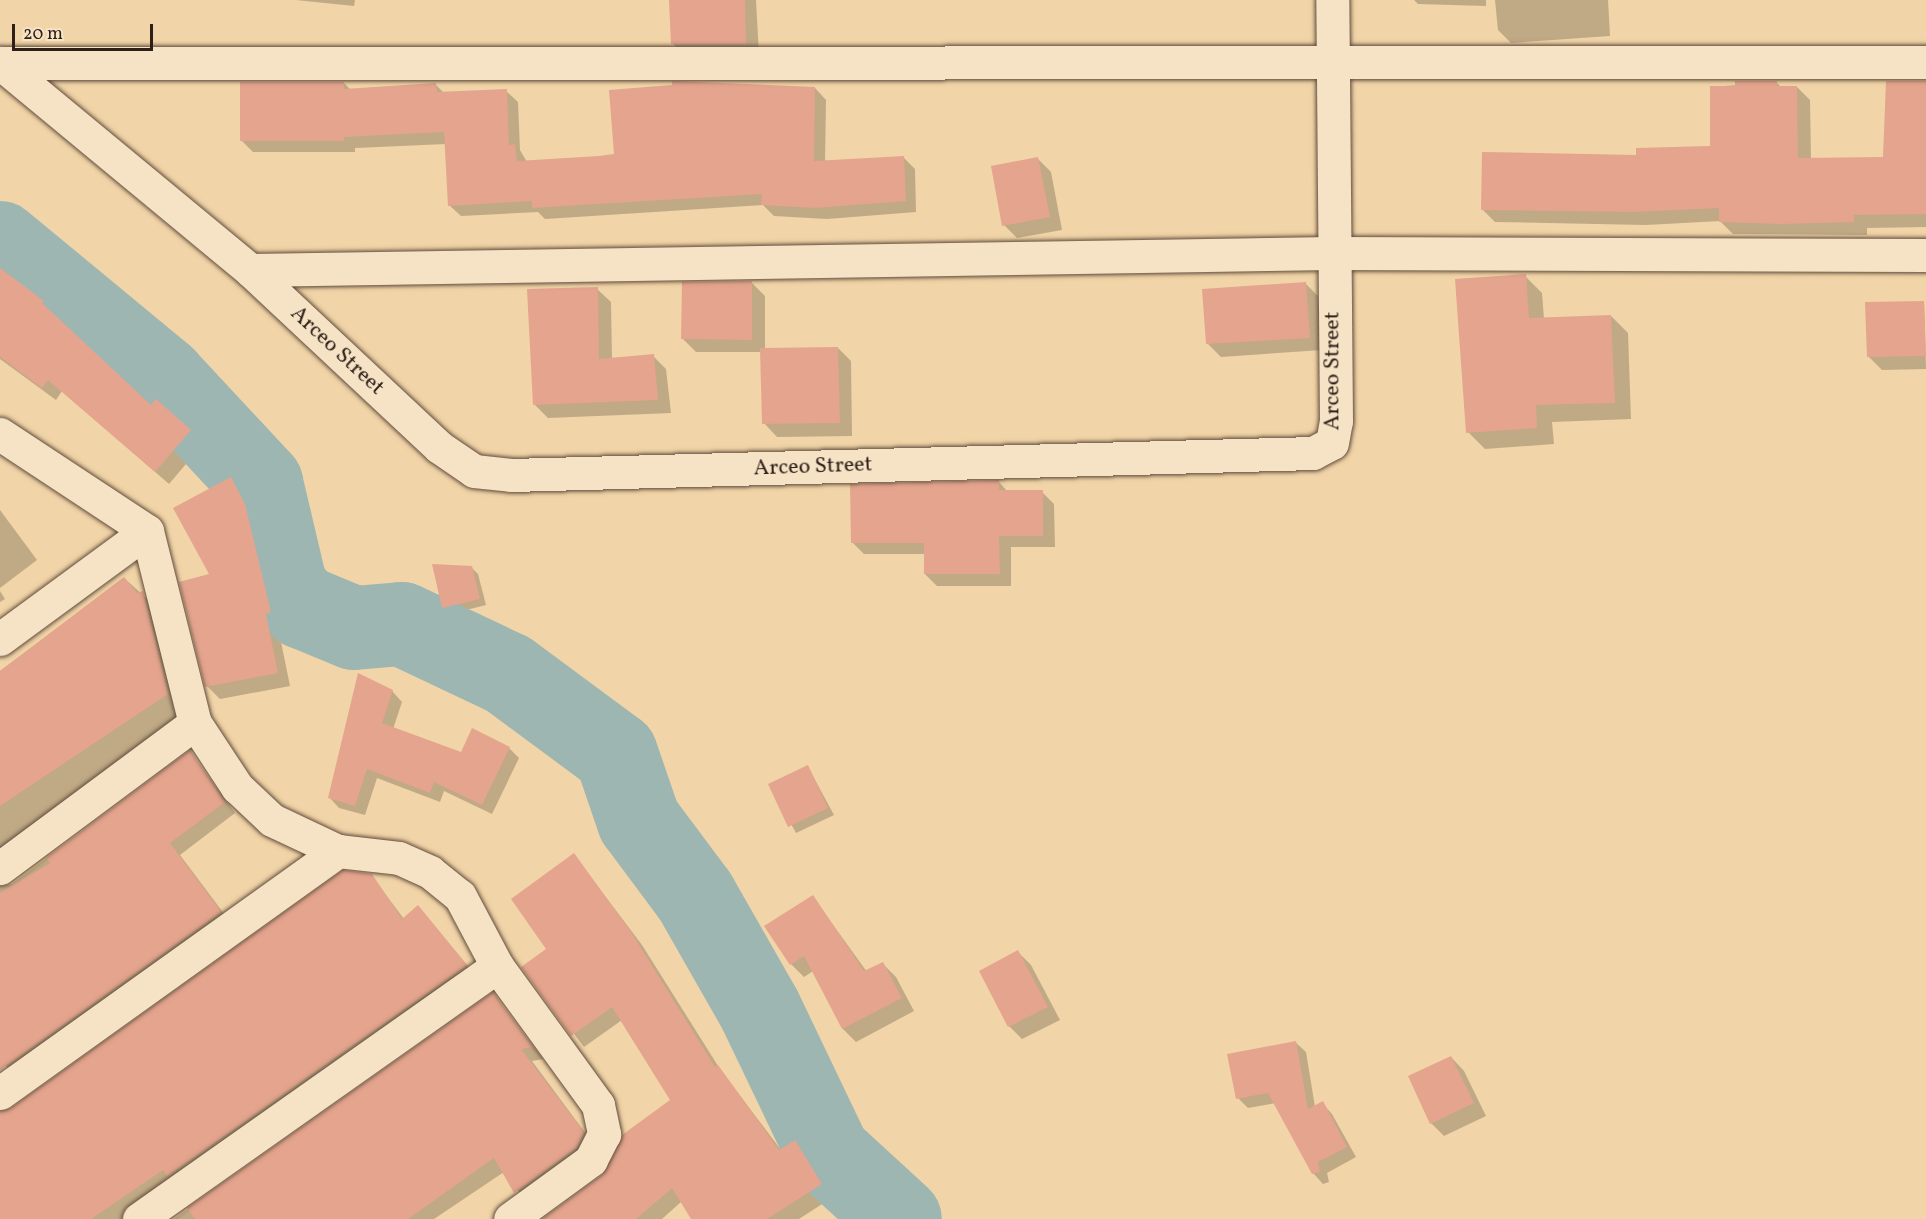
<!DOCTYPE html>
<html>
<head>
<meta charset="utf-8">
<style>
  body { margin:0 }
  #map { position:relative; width:1926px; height:1219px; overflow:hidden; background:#f1d4a7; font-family:Vollkorn,serif }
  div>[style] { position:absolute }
  .shadow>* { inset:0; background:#0003 }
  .river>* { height:84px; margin:-42px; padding:0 42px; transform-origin:42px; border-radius:42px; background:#9eb6b1 }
  .building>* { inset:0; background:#e4a48d }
  .roads { filter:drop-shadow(0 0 2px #604c3c) drop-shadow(0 0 2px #604c3c) }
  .minor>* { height:33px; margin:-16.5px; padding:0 16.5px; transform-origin:16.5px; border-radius:16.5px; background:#f6e3c6 }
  span { translate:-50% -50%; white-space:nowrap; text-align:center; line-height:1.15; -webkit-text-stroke:4.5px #f6e3c6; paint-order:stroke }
  .street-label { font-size:22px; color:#2f1f19 }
  .scale { position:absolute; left:12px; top:24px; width:141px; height:27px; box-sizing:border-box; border:3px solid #2f1f19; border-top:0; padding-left:8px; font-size:18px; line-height:21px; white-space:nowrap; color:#2f1f19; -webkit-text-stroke:4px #f6e3c6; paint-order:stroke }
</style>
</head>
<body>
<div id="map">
  <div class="shadow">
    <div style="clip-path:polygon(296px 0,355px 0,354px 6px)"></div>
    <div style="clip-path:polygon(671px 0,756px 0,759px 56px,686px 56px,672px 43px)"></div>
    <div style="clip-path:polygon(1414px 0,1486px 0,1486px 6px,1418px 4px)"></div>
    <div style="clip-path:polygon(1495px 0,1608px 0,1610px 36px,1511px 43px,1498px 30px)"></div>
    <div style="clip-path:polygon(1776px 82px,1781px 87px,1797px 87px,1810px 100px,1811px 159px,1884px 159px,1926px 82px,1926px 227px,1867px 228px,1867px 235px,1733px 234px,1720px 221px,1646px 225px,1495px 222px,1482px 209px,1638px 157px,1711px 147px,1711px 87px)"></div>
    <div style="clip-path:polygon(344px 83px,351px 90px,436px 85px,444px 93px,506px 91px,518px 102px,520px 150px,527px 162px,615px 156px,815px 88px,826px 100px,825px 162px,903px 157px,915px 169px,916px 212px,827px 219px,774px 216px,763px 205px,545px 219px,538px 212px,461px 216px,449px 205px,446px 144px,355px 148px,355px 152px,253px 152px,241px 140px)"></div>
    <div style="clip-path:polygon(1038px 159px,1051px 172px,1062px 230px,1017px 238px,1004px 225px)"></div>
    <div style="clip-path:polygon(1525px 276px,1542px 293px,1544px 319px,1611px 316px,1628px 333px,1631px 419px,1552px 422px,1554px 444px,1485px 449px,1468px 432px)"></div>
    <div style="clip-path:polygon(0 282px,43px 302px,151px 407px,190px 431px,203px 444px,169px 484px,62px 391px,56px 400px,0 359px)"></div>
    <div style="clip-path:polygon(752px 283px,765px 296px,765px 350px,838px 348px,851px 361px,852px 436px,777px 437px,764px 423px,762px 352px,696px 352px,683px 339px)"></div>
    <div style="clip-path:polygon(1305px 283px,1318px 296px,1322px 350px,1221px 357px,1208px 344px)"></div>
    <div style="clip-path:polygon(597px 289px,611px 302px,612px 359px,653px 356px,666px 369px,671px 413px,548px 418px,535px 405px)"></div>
    <div style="clip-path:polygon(1924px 302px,1926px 369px,1882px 370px,1869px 357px)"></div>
    <div style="clip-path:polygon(231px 479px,244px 492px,258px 518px,283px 625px,278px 627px,290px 686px,220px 699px,207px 686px,211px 575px)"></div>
    <div style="clip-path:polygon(999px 482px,1008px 492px,1042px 492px,1054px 504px,1055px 547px,1011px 547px,1011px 586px,937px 586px,925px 574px,925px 554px,864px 554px,852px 542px)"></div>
    <div style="clip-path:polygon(0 510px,37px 560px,0 588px)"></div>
    <div style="clip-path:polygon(472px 568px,478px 574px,486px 605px,450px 614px,444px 608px)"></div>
    <div style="clip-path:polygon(124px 578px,153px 604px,178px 704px,173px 705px,184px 727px,0 863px,0 671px)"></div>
    <div style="clip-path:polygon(0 591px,5px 599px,0 602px)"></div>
    <div style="clip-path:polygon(392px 691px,402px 702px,393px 729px,461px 754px,509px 748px,519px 758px,492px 814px,444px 791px,440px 802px,377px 778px,365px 815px,339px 808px,329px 797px)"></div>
    <div style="clip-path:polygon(190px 752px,235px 813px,180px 855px,231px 923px,16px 1077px,0 1059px,0 886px,12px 884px)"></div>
    <div style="clip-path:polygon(808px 767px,834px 815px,796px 833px,770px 785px)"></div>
    <div style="clip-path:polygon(574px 855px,642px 945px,720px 1069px,781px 1150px,794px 1142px,833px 1197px,799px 1219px,693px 1219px,682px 1201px,662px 1219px,544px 1219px,603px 1176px,672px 1101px,622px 1020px,584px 1047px,523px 967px,549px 949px)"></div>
    <div style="clip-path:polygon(371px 875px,404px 919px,418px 907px,478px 978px,139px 1219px,0 1219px,0 1122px)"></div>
    <div style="clip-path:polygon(813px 897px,867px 972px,883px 964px,896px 977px,914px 1011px,856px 1042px,843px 1029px,813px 971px,804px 977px,791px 964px)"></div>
    <div style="clip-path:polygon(1018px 952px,1031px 965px,1060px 1020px,1022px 1039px,1009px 1026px)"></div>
    <div style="clip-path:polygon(493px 994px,543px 1059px,532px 1061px,595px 1146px,528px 1204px,504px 1172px,434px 1219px,174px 1219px)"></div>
    <div style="clip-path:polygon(1295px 1042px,1306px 1052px,1315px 1107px,1322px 1103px,1332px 1114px,1356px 1157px,1327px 1173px,1329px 1182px,1323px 1184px,1313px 1173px,1276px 1103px,1248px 1108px,1238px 1098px)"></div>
    <div style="clip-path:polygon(1451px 1057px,1464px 1071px,1486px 1116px,1444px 1136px,1431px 1123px)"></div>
  </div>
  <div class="river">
    <div style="left:0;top:243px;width:212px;rotate:39.6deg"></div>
    <div style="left:163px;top:378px;width:144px;rotate:47deg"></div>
    <div style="left:261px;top:483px;width:109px;rotate:76.7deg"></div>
    <div style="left:286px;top:589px;width:25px;rotate:47deg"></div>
    <div style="left:303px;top:607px;width:55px;rotate:22.4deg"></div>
    <div style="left:354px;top:628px;width:48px;rotate:-4.8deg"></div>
    <div style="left:402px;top:624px;width:117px;rotate:25.3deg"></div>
    <div style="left:508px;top:674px;width:134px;rotate:36.5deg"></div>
    <div style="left:616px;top:754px;width:71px;rotate:71.1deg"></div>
    <div style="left:639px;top:821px;width:94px;rotate:53.3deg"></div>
    <div style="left:695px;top:896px;width:131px;rotate:60.3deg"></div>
    <div style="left:760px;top:1010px;width:160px;rotate:64.4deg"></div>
    <div style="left:829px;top:1154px;width:96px;rotate:42.5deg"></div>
  </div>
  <div class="building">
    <div style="clip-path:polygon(669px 0,745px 0,746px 44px,671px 44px)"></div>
    <div style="clip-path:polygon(672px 81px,815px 87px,814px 161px,904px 156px,906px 201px,815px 208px,761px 205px,762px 194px,532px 208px,532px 201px,448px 206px,444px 132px,344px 137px,344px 141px,240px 141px,240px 82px,344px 82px,344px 89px,436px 83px,437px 92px,507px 89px,509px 145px,515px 144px,517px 161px,599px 156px,614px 154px,609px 90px,672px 85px)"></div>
    <div style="clip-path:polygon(1735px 81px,1777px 81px,1777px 86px,1797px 86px,1798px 158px,1883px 157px,1886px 81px,1926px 81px,1926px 214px,1854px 215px,1854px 222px,1783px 224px,1719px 222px,1719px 208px,1633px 212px,1481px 210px,1482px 152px,1636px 155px,1636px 148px,1710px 146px,1710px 86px,1735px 86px)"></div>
    <div style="clip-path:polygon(1038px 157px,1050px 217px,1002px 226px,991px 166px)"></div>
    <div style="clip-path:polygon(0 268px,44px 301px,42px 303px,151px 405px,156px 399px,191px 430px,155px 472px,48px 380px,42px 388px,0 357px)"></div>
    <div style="clip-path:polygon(1526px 274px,1529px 318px,1611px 315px,1615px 403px,1536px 405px,1537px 428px,1466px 433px,1455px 279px)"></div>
    <div style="clip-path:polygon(752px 281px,752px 340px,681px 339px,682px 282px)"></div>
    <div style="clip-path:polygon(1306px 282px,1310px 338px,1206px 344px,1202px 289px)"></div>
    <div style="clip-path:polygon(598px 287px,599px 359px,654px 354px,658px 400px,533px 405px,527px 289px)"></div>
    <div style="clip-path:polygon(1924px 301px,1926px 356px,1867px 357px,1865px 302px)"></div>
    <div style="clip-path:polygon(838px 347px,840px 423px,762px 424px,760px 348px)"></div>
    <div style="clip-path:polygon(231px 477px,245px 504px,271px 612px,266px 614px,278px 673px,205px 687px,179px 582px,209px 574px,173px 508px)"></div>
    <div style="clip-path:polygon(999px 480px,999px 490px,1043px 490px,1043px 536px,999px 536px,1000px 574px,924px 574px,924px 543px,851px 543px,850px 484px)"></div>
    <div style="clip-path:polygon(432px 564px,472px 566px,480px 599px,442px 608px)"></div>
    <div style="clip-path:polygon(124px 577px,137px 593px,143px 591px,168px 694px,0 806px,0 671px)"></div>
    <div style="clip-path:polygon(358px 673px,393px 690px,382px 723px,461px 752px,472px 728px,510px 747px,482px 805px,434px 782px,430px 793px,367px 769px,355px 806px,328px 798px)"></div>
    <div style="clip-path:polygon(190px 750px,225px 802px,170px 843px,221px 912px,0 1070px,0 893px,50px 863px,46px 858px)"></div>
    <div style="clip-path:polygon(808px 765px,828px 808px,788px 827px,768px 784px)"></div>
    <div style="clip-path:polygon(574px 853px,631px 932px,715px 1067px,718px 1065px,779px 1150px,795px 1140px,822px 1184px,767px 1219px,691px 1219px,672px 1188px,636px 1219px,542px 1219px,602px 1175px,622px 1135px,670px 1100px,612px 1007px,571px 1036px,521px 967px,546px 949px,511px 899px)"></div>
    <div style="clip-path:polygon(343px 870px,372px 874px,402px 919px,418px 905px,467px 965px,167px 1176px,163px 1170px,91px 1219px,0 1219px,0 1111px,11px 1108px)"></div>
    <div style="clip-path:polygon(813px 895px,864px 971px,883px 962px,902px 998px,842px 1029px,804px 956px,790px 965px,764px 926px)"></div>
    <div style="clip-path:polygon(1018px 950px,1048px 1007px,1008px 1027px,979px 971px)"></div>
    <div style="clip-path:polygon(493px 992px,533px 1047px,521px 1049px,584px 1132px,576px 1148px,514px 1193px,494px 1158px,408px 1219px,195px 1219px,187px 1208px)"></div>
    <div style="clip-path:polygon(1296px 1041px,1308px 1109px,1323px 1101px,1347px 1147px,1318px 1162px,1320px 1172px,1312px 1174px,1268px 1093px,1236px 1099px,1227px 1054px)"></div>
    <div style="clip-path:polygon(1451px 1056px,1474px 1103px,1430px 1124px,1408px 1076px)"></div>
  </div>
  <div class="roads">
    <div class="minor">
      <div style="left:0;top:63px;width:325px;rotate:39.6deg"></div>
      <div style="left:250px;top:270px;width:259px;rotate:43.1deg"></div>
      <div style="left:439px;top:447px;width:42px;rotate:34.4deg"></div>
      <div style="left:474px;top:471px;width:37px;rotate:6deg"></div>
      <div style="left:511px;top:475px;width:802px;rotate:-1.57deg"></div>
      <div style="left:1313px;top:453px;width:21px;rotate:-28deg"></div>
      <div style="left:1332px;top:443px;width:22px;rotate:-80deg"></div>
      <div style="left:1336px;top:421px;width:421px;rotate:-90.5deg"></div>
      <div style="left:0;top:63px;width:1926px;rotate:-0.03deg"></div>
      <div style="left:250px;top:270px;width:1082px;rotate:-0.9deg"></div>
      <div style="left:1332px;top:253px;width:594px;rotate:0.19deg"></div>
      <div style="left:0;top:434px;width:176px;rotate:33.4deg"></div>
      <div style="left:147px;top:531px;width:198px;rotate:76deg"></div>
      <div style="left:195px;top:723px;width:77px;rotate:56.7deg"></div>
      <div style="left:237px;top:787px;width:48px;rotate:43.3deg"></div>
      <div style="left:272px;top:820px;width:73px;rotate:25.2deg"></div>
      <div style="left:338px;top:851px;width:61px;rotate:6.5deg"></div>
      <div style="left:399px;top:858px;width:34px;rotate:24deg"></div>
      <div style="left:430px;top:872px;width:38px;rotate:39deg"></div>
      <div style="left:460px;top:896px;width:79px;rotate:62.1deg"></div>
      <div style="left:497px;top:966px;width:172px;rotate:54deg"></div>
      <div style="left:598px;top:1105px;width:30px;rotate:78deg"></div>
      <div style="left:604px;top:1134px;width:29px;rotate:117deg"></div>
      <div style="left:591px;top:1160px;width:100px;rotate:143.9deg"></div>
      <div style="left:0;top:639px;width:182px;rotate:-36.3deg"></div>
      <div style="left:0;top:868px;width:243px;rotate:-36.6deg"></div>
      <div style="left:0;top:1093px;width:416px;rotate:-35.6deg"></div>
      <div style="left:139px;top:1219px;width:438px;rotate:-35.2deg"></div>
    </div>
  </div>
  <div class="street-label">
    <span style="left:337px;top:351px;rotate:43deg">Arceo Street</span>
    <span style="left:1333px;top:371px;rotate:-90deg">Arceo Street</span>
    <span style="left:813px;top:467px;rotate:-2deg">Arceo Street</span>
  </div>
  <div class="scale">20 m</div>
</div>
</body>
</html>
